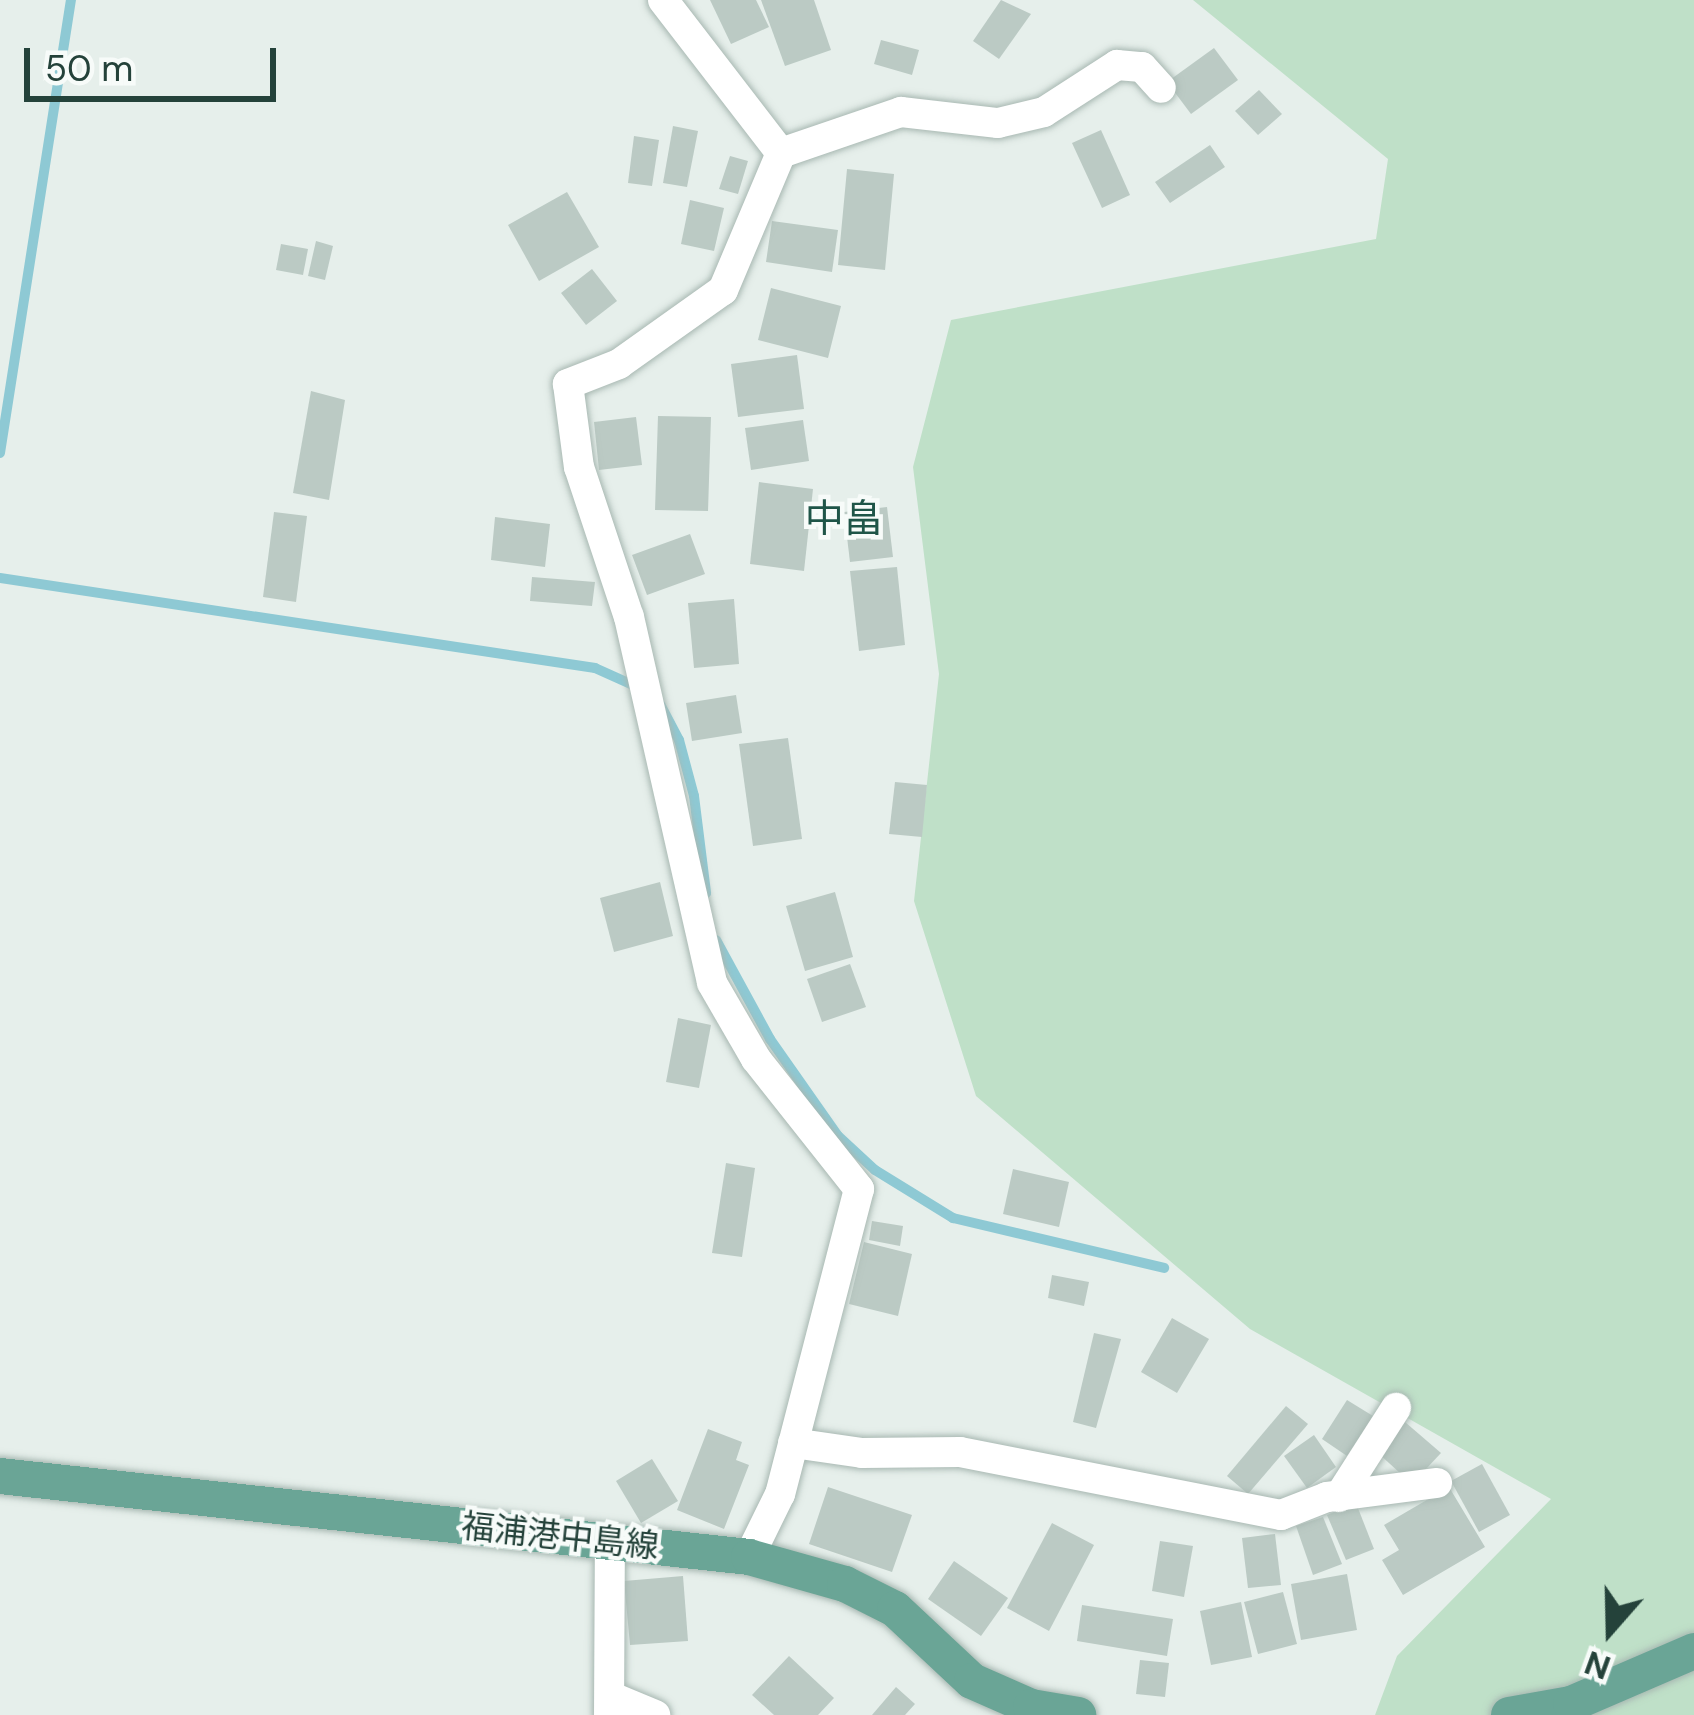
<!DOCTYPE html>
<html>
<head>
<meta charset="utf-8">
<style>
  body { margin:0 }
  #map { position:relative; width:1694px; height:1715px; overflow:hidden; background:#e6efeb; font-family:"DM Sans","Noto Sans JP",sans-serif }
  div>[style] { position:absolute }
  .green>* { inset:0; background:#bfe0c8 }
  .stream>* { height:10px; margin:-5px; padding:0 5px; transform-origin:5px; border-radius:5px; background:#8ec9d4 }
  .building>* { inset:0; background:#bbcac4 }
  .roads { filter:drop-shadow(0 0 3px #a8b8b2) drop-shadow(0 0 3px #a8b8b2) }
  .street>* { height:30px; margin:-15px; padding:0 15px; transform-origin:15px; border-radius:15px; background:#fff }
  .primary>* { height:36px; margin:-18px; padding:0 18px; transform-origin:18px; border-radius:18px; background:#6aa596 }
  span { translate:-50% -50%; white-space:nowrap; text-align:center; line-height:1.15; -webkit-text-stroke:9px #f7fbf9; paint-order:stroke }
  .street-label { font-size:33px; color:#24423a }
  .quarter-label { font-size:39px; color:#1f5548 }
  .north { position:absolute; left:1550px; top:1571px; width:120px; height:120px; -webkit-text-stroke:9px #f7fbf9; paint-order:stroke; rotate:200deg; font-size:33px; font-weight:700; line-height:48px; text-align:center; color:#24423a }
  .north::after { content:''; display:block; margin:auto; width:42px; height:54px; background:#24423a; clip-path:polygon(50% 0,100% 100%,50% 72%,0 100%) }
  .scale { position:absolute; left:24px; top:48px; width:252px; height:54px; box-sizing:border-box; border:6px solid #24423a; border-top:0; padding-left:15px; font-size:36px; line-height:42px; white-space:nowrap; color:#24423a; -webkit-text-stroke:9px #f7fbf9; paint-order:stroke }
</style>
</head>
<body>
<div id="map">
  <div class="green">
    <div style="clip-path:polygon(1193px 0,1694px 0,1694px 1715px,1375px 1715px,1397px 1656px,1551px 1499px,1250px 1329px,976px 1096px,914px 901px,939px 674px,913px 467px,951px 320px,1376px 239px,1388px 159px)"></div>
  </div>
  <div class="stream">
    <div style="left:0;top:453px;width:459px;rotate:-81.1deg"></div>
    <div style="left:0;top:578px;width:602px;rotate:8.6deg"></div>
    <div style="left:595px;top:668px;width:44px;rotate:24.2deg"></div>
    <div style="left:660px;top:704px;width:41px;rotate:62.2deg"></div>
    <div style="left:679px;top:740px;width:58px;rotate:75deg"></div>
    <div style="left:694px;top:796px;width:98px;rotate:82.9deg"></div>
    <div style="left:716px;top:940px;width:113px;rotate:61.4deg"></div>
    <div style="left:770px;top:1039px;width:118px;rotate:55deg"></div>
    <div style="left:838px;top:1136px;width:50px;rotate:42.6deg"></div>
    <div style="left:875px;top:1170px;width:92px;rotate:31.6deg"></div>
    <div style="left:953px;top:1218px;width:217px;rotate:13.3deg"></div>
  </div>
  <div class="building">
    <div style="clip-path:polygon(710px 0,756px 0,769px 27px,731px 44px)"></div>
    <div style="clip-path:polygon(761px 0,814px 0,831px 50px,785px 66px)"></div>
    <div style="clip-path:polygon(1001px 0,1031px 14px,999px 59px,973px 41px)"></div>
    <div style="clip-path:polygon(881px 40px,919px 50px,912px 75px,874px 64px)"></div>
    <div style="clip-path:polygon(1214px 48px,1238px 80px,1191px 114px,1167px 82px)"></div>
    <div style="clip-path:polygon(1259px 90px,1282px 114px,1258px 135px,1235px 111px)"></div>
    <div style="clip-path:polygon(673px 126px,698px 131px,687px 187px,663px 183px)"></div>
    <div style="clip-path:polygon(1101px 130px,1130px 195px,1102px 208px,1072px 143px)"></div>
    <div style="clip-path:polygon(634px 136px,659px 140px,652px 186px,628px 183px)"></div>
    <div style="clip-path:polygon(1210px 145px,1225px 167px,1170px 203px,1155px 182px)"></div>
    <div style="clip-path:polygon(730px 156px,748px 161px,738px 194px,719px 189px)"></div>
    <div style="clip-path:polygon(847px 169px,894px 174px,885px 270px,838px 265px)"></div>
    <div style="clip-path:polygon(567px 192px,599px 247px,539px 281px,508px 225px)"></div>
    <div style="clip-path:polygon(690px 200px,724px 208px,714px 251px,681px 244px)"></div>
    <div style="clip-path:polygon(772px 221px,838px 230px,832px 272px,766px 262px)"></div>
    <div style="clip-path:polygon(316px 241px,333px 246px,325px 280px,308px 276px)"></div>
    <div style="clip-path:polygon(281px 244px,308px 249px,303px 275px,276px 270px)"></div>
    <div style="clip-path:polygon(592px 269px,617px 301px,586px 325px,561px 293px)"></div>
    <div style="clip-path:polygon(771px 288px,841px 306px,828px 358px,758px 340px)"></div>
    <div style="clip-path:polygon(797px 355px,804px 409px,738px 417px,731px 364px)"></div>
    <div style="clip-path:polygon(311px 391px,345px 400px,329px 500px,293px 493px)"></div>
    <div style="clip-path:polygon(658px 416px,711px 417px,708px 511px,655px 510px)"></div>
    <div style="clip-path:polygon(636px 417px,642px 465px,599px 470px,594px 422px)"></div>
    <div style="clip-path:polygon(803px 420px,809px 461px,751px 470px,745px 428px)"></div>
    <div style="clip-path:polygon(759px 482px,813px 489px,804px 571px,750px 564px)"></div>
    <div style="clip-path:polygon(887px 507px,893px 557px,850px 562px,844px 512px)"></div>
    <div style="clip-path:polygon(274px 512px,307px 516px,296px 602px,263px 597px)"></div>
    <div style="clip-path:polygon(495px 517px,550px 524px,545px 567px,491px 560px)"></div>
    <div style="clip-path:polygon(690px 534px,705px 574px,647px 595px,632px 555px)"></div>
    <div style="clip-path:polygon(897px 567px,905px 645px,859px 651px,850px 571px)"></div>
    <div style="clip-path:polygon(532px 577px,595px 582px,592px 606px,530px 601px)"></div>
    <div style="clip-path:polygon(734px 599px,739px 664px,694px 668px,688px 603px)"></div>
    <div style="clip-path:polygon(736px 695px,742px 733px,692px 741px,686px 703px)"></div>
    <div style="clip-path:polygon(788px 738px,802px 839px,753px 846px,739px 744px)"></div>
    <div style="clip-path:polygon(895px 782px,927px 785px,922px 837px,889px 834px)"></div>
    <div style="clip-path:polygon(660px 882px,673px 936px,614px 952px,600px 898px)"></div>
    <div style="clip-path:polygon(835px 892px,853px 957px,805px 971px,786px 906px)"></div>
    <div style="clip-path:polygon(850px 964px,866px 1007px,822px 1022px,807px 979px)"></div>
    <div style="clip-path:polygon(678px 1018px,711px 1025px,699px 1088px,666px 1082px)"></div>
    <div style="clip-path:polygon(726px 1163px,755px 1168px,742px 1257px,712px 1253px)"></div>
    <div style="clip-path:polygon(1013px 1169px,1069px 1182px,1059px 1227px,1003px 1214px)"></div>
    <div style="clip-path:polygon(872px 1221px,903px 1226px,900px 1246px,869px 1240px)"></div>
    <div style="clip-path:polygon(864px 1242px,912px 1254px,898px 1316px,849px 1304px)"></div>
    <div style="clip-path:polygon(1052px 1275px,1089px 1282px,1084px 1306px,1048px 1298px)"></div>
    <div style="clip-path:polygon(1172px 1318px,1209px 1339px,1177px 1393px,1141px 1372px)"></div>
    <div style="clip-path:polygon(1094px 1333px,1121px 1339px,1096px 1428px,1073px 1422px)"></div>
    <div style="clip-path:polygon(1347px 1400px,1373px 1416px,1347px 1456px,1322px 1439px)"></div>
    <div style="clip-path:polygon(1286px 1406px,1308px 1424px,1248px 1494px,1227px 1476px)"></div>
    <div style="clip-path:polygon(1405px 1422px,1441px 1453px,1412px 1484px,1378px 1453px)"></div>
    <div style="clip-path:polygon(708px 1429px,742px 1442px,736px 1460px,749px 1465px,724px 1529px,677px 1510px)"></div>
    <div style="clip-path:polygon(1314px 1435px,1336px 1467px,1307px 1488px,1284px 1456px)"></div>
    <div style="clip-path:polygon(652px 1459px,678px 1501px,641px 1523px,616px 1481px)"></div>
    <div style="clip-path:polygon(1482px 1464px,1510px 1515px,1479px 1532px,1451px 1481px)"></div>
    <div style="clip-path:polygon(828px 1487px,912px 1515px,892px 1572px,809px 1544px)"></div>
    <div style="clip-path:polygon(1449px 1487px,1485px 1547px,1403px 1595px,1382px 1560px,1399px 1550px,1384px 1525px)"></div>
    <div style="clip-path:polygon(1356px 1503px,1374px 1549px,1346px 1560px,1327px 1515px)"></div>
    <div style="clip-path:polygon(1323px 1517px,1342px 1564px,1313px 1575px,1296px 1526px)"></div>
    <div style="clip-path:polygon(1052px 1523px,1094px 1545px,1049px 1631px,1007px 1608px)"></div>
    <div style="clip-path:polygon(1275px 1534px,1281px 1585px,1248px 1588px,1242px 1538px)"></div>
    <div style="clip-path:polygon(1160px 1541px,1193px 1546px,1184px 1597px,1152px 1591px)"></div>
    <div style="clip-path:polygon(954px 1561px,1008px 1598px,981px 1636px,928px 1599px)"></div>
    <div style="clip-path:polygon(1347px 1574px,1357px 1630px,1301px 1640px,1291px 1584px)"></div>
    <div style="clip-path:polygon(683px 1576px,688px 1641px,630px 1645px,624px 1581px)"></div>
    <div style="clip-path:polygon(1283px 1592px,1297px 1644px,1258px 1654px,1244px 1602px)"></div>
    <div style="clip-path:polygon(1241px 1602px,1252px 1657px,1211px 1665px,1200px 1611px)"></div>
    <div style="clip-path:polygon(1082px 1605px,1173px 1619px,1167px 1656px,1077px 1641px)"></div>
    <div style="clip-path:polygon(789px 1656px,834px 1698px,818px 1715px,774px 1715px,752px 1695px)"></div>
    <div style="clip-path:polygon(1140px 1660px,1169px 1663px,1165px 1697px,1136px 1694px)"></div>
    <div style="clip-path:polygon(896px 1687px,915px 1704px,905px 1715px,872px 1715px)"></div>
  </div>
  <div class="roads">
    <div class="street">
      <div style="left:663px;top:0;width:193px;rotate:52.4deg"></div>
      <div style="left:781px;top:153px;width:149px;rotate:112.9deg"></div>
      <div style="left:723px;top:290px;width:128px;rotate:144.6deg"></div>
      <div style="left:619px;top:364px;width:55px;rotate:158.6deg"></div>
      <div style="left:568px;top:384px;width:84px;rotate:82.5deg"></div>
      <div style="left:579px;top:467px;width:158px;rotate:71.6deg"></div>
      <div style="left:629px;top:617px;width:375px;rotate:77.2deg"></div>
      <div style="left:712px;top:983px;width:88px;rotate:59.9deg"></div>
      <div style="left:756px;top:1059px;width:166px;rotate:51.6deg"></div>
      <div style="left:859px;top:1189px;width:315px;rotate:104.5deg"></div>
      <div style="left:780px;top:1494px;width:70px;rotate:116.2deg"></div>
      <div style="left:781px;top:153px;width:127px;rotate:-18.9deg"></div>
      <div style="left:901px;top:112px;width:98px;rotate:6.5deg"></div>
      <div style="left:998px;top:123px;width:47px;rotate:-13.4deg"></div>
      <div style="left:1044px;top:112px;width:87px;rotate:-32.8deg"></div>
      <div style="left:1117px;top:65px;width:25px;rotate:5deg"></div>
      <div style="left:1142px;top:67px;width:28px;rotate:48deg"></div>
      <div style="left:793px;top:1443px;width:70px;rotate:8.2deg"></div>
      <div style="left:862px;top:1453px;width:98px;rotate:-0.6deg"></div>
      <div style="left:960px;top:1452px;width:327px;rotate:11.1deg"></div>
      <div style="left:1281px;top:1515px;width:49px;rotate:-21.4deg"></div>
      <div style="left:1327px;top:1497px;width:111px;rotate:-7.3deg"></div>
      <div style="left:1339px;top:1497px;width:106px;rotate:-57.4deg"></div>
      <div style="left:612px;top:1697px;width:47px;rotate:22.7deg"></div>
      <div style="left:609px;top:1715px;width:173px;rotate:-89.7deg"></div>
    </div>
    <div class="primary">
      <div style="left:0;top:1476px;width:753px;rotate:6.17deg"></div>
      <div style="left:749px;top:1557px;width:100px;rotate:15.7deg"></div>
      <div style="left:845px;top:1584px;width:56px;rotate:26.6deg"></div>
      <div style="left:895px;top:1609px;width:105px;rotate:43.1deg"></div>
      <div style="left:972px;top:1681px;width:64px;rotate:23.8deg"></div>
      <div style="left:1031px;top:1707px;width:48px;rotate:9.7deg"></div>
      <div style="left:1509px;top:1715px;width:63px;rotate:-10.1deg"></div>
      <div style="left:1571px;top:1704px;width:134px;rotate:-23.3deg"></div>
    </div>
  </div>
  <div class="street-label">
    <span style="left:560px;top:1536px;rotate:6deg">福浦港中島線</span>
  </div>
  <div class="quarter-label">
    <span style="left:844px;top:519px">中畠</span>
  </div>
  <div class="north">N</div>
  <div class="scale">50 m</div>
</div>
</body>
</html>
